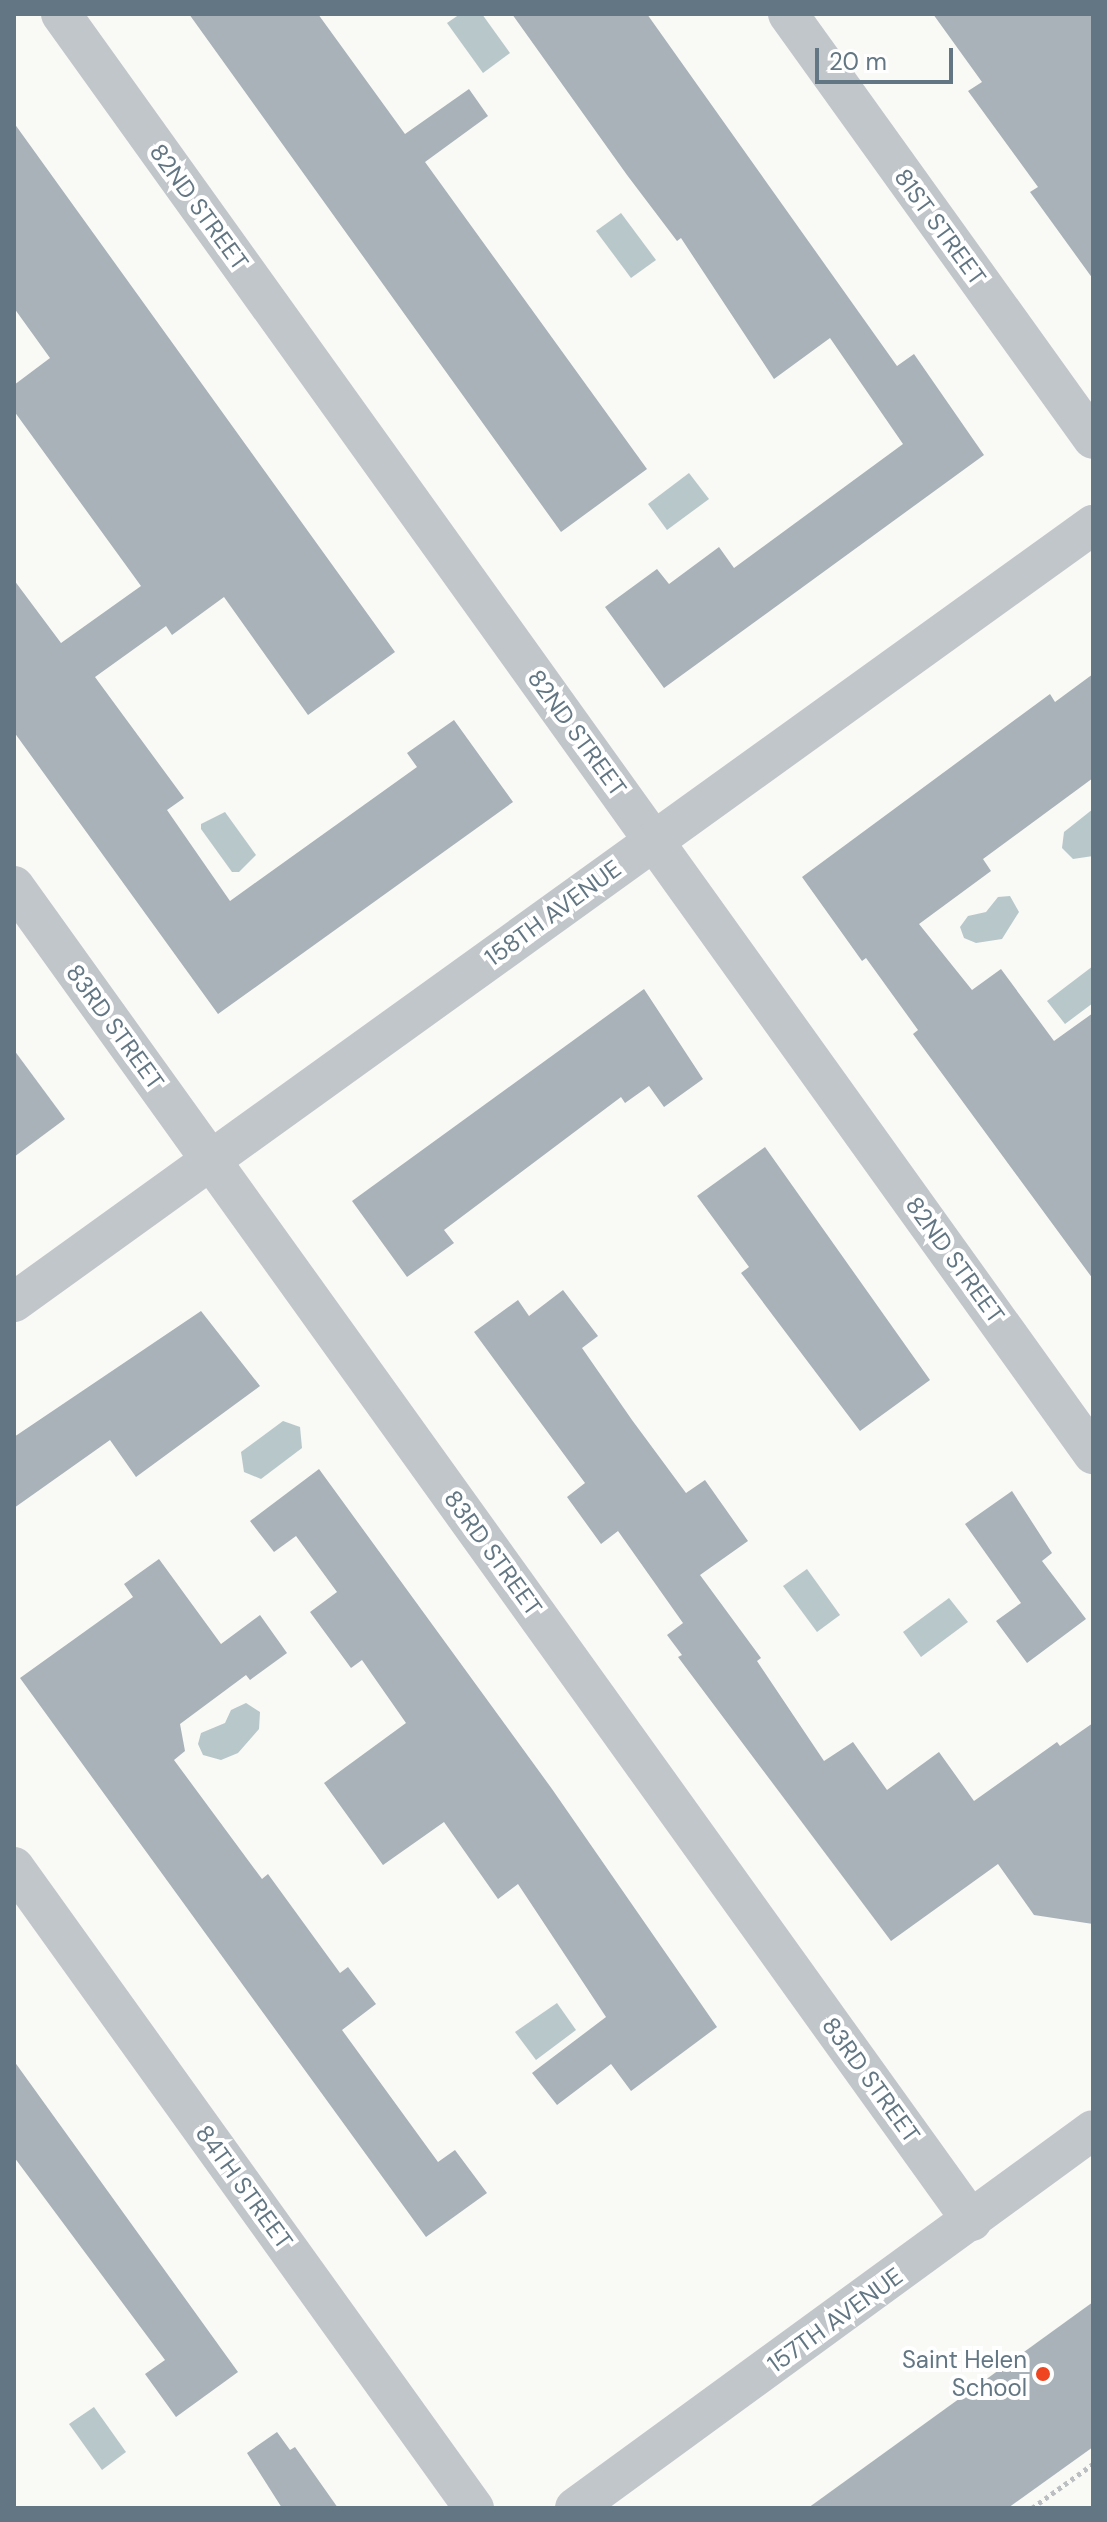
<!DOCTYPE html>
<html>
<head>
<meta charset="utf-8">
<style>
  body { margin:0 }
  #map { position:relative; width:1107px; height:2522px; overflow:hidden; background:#f9f9f6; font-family:"DM Sans",sans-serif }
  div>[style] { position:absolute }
  .water>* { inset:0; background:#b8c7ca }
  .building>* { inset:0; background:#a8b2b8 }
  .path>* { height:5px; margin-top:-2.5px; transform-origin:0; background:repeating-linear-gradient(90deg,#bbbfc2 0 4px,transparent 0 8px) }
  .minor>* { height:40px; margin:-20px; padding:0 20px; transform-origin:20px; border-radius:20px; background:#c1c6ca }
  .dots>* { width:22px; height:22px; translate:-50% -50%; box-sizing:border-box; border:4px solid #fff; border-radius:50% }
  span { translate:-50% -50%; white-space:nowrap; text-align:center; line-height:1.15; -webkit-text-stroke:8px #fff; paint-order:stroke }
  .street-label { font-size:24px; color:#627683 }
  .poi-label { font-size:24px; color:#627683 }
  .right { translate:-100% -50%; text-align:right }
  .frame { position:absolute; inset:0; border:16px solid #627683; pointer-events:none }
  .scale { position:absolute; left:815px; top:48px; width:138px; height:36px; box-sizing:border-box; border:4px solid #627683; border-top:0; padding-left:10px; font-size:24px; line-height:28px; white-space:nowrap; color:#627683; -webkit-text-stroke:6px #fff; paint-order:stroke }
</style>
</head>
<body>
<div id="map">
  <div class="water">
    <div style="clip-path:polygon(460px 14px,482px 14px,510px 53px,483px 73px,447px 23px)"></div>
    <div style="clip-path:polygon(621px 213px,656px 260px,631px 278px,596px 231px)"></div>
    <div style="clip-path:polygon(689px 473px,709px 499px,667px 530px,648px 504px)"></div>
    <div style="clip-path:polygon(1093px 809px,1093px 856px,1073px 859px,1062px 848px,1064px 832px)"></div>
    <div style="clip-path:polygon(225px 812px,256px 855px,239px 872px,232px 872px,201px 829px,201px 824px)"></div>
    <div style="clip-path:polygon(1010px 896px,1019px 912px,1002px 939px,976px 943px,964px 938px,960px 927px,968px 916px,986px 912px,998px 897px)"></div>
    <div style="clip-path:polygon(1093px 966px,1093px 1003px,1065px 1024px,1047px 1001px)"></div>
    <div style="clip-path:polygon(283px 1421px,300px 1427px,302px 1448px,261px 1479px,244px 1472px,241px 1452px)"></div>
    <div style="clip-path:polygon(807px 1569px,840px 1615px,817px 1632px,783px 1586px)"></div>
    <div style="clip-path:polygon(949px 1598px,968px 1622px,921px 1657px,903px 1632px)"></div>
    <div style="clip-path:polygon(246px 1703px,260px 1712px,259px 1729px,238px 1753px,221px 1760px,203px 1755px,198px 1744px,201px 1733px,225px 1723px,231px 1710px)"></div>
    <div style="clip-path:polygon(557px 2003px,576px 2030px,536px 2060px,515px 2032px)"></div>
    <div style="clip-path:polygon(94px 2407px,126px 2452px,102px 2470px,69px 2424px)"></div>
  </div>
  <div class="building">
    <div style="clip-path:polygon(189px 14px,318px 14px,405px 134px,469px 89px,488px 116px,425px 162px,647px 469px,561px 532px)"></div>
    <div style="clip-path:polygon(512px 14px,647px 14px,897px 366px,914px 354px,984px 455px,664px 688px,605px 607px,657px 569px,669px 584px,719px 547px,734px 568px,903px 444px,830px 338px,774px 379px,681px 238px,677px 241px,627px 175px)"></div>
    <div style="clip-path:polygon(933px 14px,1093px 14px,1093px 279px,1030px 192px,1038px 187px,968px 91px,982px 82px)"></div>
    <div style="clip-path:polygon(14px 123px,395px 652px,308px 715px,224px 597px,172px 635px,166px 626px,95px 677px,184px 798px,167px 810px,230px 901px,417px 767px,407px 753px,454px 720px,513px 802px,218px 1014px,14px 732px,14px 580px,61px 643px,141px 586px,14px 411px,14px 385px,50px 358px,14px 308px)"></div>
    <div style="clip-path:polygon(1093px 674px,1093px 778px,983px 859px,991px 871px,919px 924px,972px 990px,1001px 969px,1054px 1041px,1093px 1013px,1093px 1279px,913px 1034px,918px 1030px,866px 958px,862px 961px,802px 877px,1050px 694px,1055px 702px)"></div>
    <div style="clip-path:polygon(644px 989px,703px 1079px,664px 1107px,649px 1086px,625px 1103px,621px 1097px,444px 1230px,454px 1243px,407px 1277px,352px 1201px)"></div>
    <div style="clip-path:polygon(14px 1050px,65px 1119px,14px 1157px)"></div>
    <div style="clip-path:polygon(765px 1147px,930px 1380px,860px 1431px,741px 1273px,749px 1267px,697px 1196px)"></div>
    <div style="clip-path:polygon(563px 1290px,598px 1336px,582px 1348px,632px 1420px,686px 1493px,705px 1480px,748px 1541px,700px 1575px,761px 1658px,757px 1661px,824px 1761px,853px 1742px,887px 1790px,939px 1752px,974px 1801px,1057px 1742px,1060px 1746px,1093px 1723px,1093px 1924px,1034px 1915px,998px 1864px,891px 1941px,678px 1657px,682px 1655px,667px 1635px,683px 1623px,618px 1531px,601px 1544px,567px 1497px,585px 1483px,474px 1332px,518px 1300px,529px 1316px)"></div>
    <div style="clip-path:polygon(201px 1311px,260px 1386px,136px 1477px,110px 1440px,14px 1508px,14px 1437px)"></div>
    <div style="clip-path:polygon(319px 1469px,552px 1789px,717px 2027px,631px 2091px,611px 2064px,557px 2105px,532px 2073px,606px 2017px,518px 1884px,498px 1899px,444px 1822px,383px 1865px,324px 1783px,406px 1723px,362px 1660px,351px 1668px,310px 1612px,337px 1592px,296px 1536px,274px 1552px,250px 1521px)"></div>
    <div style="clip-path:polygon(1012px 1491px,1052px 1553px,1042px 1561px,1086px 1619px,1027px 1663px,996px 1621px,1021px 1603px,965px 1524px)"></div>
    <div style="clip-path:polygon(159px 1559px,221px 1644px,260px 1615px,287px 1653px,250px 1680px,246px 1675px,180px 1724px,185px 1751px,174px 1760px,262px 1879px,268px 1874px,340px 1973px,348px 1967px,376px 2004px,342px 2030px,438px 2162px,455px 2150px,487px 2193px,426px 2237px,20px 1678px,133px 1597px,124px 1584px)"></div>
    <div style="clip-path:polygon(14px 2061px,238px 2372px,176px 2417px,145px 2374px,165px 2360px,14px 2157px)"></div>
    <div style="clip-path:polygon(1093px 2302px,1093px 2447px,1008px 2508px,808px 2508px)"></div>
    <div style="clip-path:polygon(277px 2432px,290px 2450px,295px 2447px,338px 2508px,282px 2508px,247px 2453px)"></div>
  </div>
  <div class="path">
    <div style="left:1032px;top:2508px;width:75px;rotate:-35.8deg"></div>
  </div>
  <div class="minor">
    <div style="left:61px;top:14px;width:1772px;rotate:54.37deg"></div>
    <div style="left:788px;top:14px;width:523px;rotate:54.33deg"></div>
    <div style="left:14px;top:886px;width:1643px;rotate:54.34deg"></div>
    <div style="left:14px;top:1302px;width:1330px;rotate:-35.76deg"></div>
    <div style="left:14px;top:1867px;width:789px;rotate:54.34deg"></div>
    <div style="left:575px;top:2508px;width:641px;rotate:-36.12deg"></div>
  </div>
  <div class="dots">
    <div style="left:1043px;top:2374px;background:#ef4520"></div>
  </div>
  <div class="street-label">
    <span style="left:199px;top:207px;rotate:54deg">82ND STREET</span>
    <span style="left:940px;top:227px;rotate:54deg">81ST STREET</span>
    <span style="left:577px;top:733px;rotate:54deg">82ND STREET</span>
    <span style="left:553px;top:913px;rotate:-36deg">158TH AVENUE</span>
    <span style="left:115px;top:1027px;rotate:54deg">83RD STREET</span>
    <span style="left:955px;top:1260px;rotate:54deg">82ND STREET</span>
    <span style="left:493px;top:1553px;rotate:54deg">83RD STREET</span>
    <span style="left:871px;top:2080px;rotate:54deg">83RD STREET</span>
    <span style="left:244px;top:2187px;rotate:54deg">84TH STREET</span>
    <span style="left:835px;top:2320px;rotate:-36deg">157TH AVENUE</span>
  </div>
  <div class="poi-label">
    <span class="right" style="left:1027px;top:2374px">Saint Helen<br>School</span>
  </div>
  <div class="frame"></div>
  <div class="scale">20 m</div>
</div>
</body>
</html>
